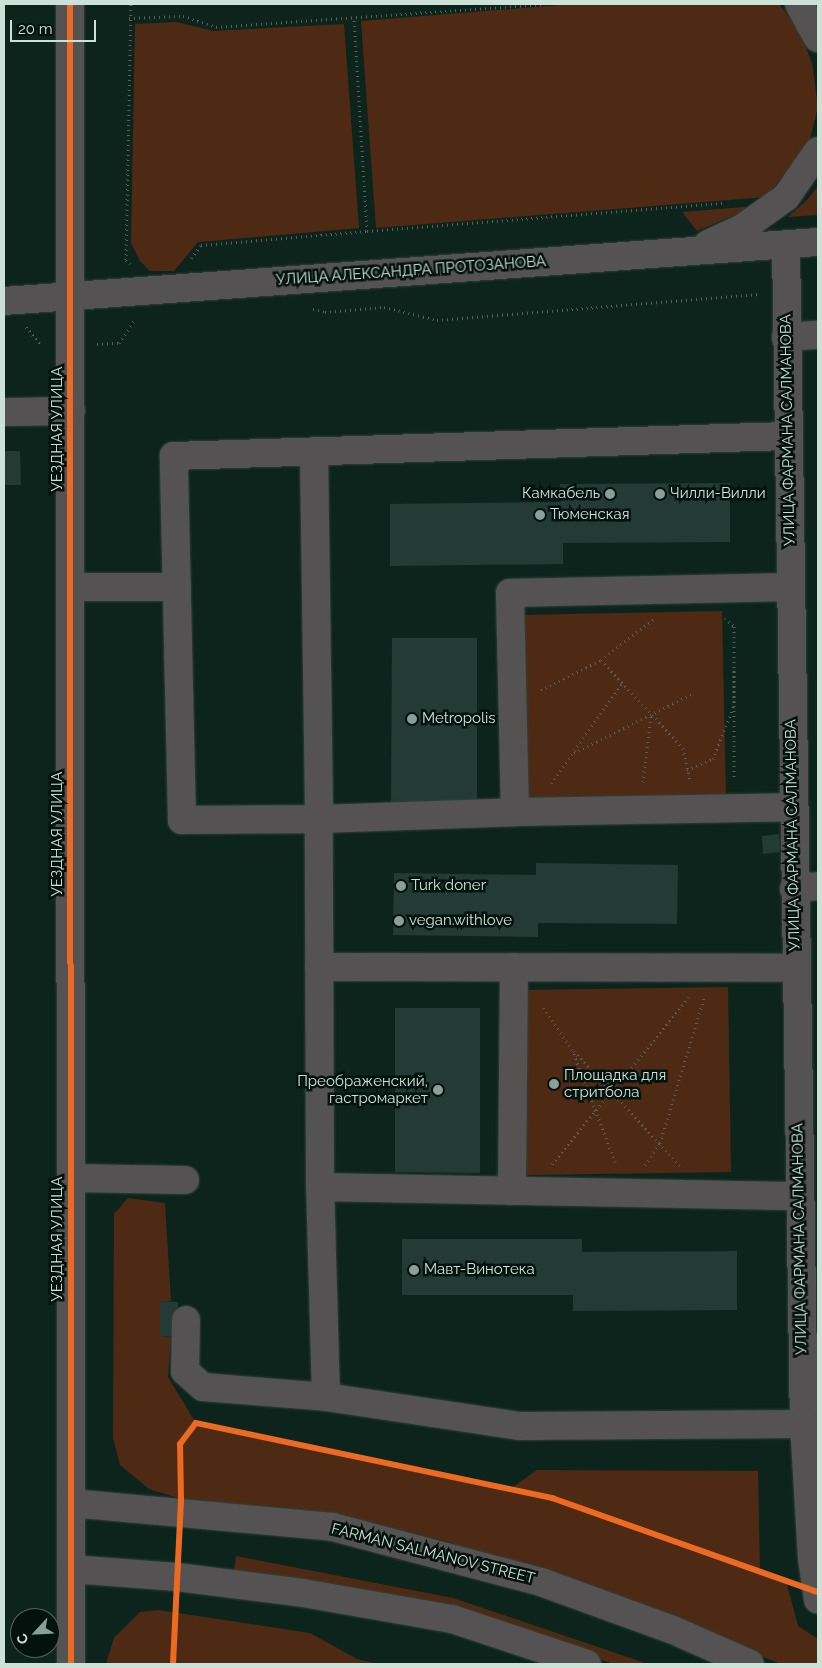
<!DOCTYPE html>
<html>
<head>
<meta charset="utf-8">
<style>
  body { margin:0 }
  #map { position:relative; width:822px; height:1668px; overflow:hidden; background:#0d241d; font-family:Raleway,sans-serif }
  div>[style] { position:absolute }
  .green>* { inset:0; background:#4e2a14 }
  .building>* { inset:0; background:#233b34 }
  .path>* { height:3px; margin-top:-1.5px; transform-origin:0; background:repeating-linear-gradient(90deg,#5a5e5e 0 1px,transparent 0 5px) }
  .roads { filter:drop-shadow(0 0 1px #2d413a) drop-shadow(0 0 1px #2d413a) }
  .minor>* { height:28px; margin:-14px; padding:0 14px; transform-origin:14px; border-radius:14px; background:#545253 }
  .cycleway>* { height:6px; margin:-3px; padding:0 3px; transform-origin:3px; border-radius:3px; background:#ed6a23 }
  .dots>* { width:14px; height:14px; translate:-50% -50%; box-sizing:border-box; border:2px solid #04120d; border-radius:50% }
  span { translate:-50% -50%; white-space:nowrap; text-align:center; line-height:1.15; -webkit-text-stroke:5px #04120d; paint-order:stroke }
  .street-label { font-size:15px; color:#cce1d8 }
  .poi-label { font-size:15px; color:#cce1d8 }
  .right { translate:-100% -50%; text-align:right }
  .left { translate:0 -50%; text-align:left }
  .frame { position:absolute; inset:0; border:5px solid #cce1d8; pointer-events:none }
  .north { position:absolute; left:10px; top:1608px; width:50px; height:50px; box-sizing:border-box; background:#04120d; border:1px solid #54655e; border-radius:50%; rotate:245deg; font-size:14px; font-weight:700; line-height:20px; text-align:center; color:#cce1d8 }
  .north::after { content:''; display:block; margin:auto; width:18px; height:22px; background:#899f97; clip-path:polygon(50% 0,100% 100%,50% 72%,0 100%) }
  .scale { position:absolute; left:10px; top:20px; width:86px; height:22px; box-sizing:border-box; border:2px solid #cce1d8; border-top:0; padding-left:6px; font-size:15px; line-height:18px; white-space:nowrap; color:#cce1d8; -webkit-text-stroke:4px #04120d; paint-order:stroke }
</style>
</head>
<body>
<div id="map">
  <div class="green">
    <div style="clip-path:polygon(573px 4px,779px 4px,798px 28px,812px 63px,818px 107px,809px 143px,766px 197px,376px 228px,361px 21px)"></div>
    <div style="clip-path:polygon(177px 22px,213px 31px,344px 24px,359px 228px,198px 242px,174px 271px,150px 271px,140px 261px,131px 243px,135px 24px)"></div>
    <div style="clip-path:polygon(818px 186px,818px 215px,788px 217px,808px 199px)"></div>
    <div style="clip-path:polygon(756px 206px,697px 231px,682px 212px)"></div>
    <div style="clip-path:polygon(722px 611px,726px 796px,522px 799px,518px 615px)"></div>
    <div style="clip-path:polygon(728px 987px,731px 1172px,527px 1175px,524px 990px)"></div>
    <div style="clip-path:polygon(128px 1198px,165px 1203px,171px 1301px,160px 1301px,160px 1336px,171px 1337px,168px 1377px,196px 1423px,510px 1489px,537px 1470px,758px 1471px,760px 1572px,786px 1581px,798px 1626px,818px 1639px,818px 1664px,781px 1664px,623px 1602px,449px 1542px,336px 1515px,181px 1499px,149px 1489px,120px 1465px,113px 1438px,114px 1214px)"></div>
    <div style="clip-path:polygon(236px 1556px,453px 1598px,648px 1664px,614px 1664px,451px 1610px,234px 1570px)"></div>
    <div style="clip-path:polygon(158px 1610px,310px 1633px,357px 1659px,378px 1664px,106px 1664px,114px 1638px,140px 1612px)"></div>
  </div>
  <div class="building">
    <div style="clip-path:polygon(4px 451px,20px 451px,21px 485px,4px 485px)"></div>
    <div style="clip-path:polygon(730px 483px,730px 542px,563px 543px,563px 564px,390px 566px,390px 504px,560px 502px,560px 484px)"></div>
    <div style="clip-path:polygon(392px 638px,477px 638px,477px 803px,391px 803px)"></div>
    <div style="clip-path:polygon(779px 834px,780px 852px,763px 854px,762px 836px)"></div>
    <div style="clip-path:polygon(536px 863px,678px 865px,677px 924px,538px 923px,538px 937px,393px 935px,394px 873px,536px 875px)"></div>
    <div style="clip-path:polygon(395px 1008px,480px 1008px,480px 1173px,395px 1172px)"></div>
    <div style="clip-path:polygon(402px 1239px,582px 1239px,582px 1252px,737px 1251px,737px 1310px,573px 1311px,573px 1295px,402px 1295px)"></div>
    <div style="clip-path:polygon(160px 1301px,178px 1302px,178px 1337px,160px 1336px)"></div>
  </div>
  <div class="path">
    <div style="left:129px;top:18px;width:54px;rotate:-2.1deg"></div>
    <div style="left:183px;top:16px;width:35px;rotate:18deg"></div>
    <div style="left:216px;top:27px;width:330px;rotate:-4deg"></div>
    <div style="left:367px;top:231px;width:359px;rotate:-4.5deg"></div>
    <div style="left:191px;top:258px;width:16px;rotate:-52deg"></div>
    <div style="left:201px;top:245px;width:167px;rotate:-4.8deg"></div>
    <div style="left:367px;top:231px;width:211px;rotate:-93.5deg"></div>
    <div style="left:130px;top:264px;width:6px;rotate:-135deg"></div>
    <div style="left:126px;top:260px;width:256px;rotate:-88.9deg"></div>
    <div style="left:313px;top:309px;width:12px;rotate:14deg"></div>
    <div style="left:325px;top:312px;width:59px;rotate:-4.8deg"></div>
    <div style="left:384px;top:307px;width:55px;rotate:13.8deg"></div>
    <div style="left:437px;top:320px;width:323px;rotate:-4.6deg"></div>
    <div style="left:26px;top:327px;width:23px;rotate:50deg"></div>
    <div style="left:97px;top:344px;width:22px;rotate:-3deg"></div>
    <div style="left:119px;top:343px;width:27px;rotate:-56deg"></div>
    <div style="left:725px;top:618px;width:12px;rotate:42deg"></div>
    <div style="left:734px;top:626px;width:154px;rotate:90deg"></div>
    <div style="left:601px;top:660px;width:67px;rotate:-37.7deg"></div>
    <div style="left:541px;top:690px;width:67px;rotate:-26.6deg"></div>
    <div style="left:601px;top:660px;width:120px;rotate:47deg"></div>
    <div style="left:683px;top:748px;width:35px;rotate:78deg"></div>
    <div style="left:574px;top:753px;width:132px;rotate:-26.6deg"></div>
    <div style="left:687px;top:770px;width:28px;rotate:-23deg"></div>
    <div style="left:713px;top:759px;width:58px;rotate:-68.7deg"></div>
    <div style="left:643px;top:782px;width:66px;rotate:-83.1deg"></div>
    <div style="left:551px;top:783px;width:122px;rotate:-54.4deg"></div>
    <div style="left:543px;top:1008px;width:50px;rotate:54.7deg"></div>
    <div style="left:572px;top:1049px;width:123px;rotate:69.1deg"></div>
    <div style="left:574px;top:1051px;width:156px;rotate:47.3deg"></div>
    <div style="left:552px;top:1164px;width:216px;rotate:-50.6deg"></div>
    <div style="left:645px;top:1165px;width:27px;rotate:-56deg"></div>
    <div style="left:660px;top:1143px;width:155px;rotate:-73.1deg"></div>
  </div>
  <div class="roads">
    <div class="minor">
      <div style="left:70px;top:4px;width:1660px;rotate:89.97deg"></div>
      <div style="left:799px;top:4px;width:39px;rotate:61deg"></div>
      <div style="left:708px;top:244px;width:40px;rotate:-25deg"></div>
      <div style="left:744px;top:227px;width:52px;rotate:-35.5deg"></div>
      <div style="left:786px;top:197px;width:56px;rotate:-55.2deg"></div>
      <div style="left:786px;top:245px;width:1179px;rotate:89.13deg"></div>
      <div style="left:4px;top:301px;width:816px;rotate:-4.15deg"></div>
      <div style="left:786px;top:337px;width:32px;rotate:-4deg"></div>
      <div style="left:4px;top:412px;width:67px;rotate:-0.9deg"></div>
      <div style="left:314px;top:451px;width:368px;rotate:89.2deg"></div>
      <div style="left:319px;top:819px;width:137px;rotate:179.6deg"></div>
      <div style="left:182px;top:820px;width:364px;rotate:-91.3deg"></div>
      <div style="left:174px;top:456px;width:614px;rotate:-1.87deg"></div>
      <div style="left:71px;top:587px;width:106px"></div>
      <div style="left:790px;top:587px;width:280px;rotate:178.8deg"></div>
      <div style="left:510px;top:593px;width:219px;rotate:88.7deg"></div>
      <div style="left:515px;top:812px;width:277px;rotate:-1deg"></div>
      <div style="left:794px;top:889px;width:24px;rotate:-7deg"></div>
      <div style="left:319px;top:967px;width:476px;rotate:0.1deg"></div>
      <div style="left:71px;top:1178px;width:114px;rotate:1deg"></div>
      <div style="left:320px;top:1187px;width:478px;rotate:1.1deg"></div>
      <div style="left:512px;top:1191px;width:224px;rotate:-89.5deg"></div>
      <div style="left:186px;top:1320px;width:51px;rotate:91.1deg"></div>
      <div style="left:185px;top:1371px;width:24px;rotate:42deg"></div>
      <div style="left:203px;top:1387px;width:123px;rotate:4.6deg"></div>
      <div style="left:326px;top:1397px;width:195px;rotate:8.5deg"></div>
      <div style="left:519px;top:1426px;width:285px;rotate:-0.4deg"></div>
      <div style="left:804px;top:1424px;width:134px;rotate:86.6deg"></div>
      <div style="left:812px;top:1558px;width:42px;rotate:81.9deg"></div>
      <div style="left:326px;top:1397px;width:210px;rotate:-91.6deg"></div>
      <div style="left:320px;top:1187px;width:368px;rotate:-90.2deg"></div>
      <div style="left:319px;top:819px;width:196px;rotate:-2deg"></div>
      <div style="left:71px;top:1503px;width:263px;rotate:5.2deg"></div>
      <div style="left:333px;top:1527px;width:215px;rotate:14.8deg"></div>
      <div style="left:541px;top:1582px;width:140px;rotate:20deg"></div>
      <div style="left:673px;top:1630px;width:84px;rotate:23.8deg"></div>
      <div style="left:71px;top:1569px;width:106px;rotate:4.3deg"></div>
      <div style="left:177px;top:1577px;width:127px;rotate:7.2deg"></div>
      <div style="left:303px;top:1593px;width:151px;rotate:9.9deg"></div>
      <div style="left:452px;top:1619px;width:142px;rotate:18.4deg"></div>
    </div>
  </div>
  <div class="cycleway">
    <div style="left:70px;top:4px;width:1660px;rotate:89.97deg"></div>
    <div style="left:173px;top:1664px;width:165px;rotate:-87.2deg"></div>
    <div style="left:181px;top:1499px;width:55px;rotate:-91deg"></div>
    <div style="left:180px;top:1444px;width:26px;rotate:-53deg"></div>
    <div style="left:196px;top:1423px;width:364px;rotate:11.9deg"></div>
    <div style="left:552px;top:1498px;width:282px;rotate:19.5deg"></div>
  </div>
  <div class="dots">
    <div style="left:610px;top:494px;background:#899f97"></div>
    <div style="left:660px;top:494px;background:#899f97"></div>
    <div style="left:540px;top:515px;background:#899f97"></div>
    <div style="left:412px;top:719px;background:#899f97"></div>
    <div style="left:401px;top:886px;background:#899f97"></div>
    <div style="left:399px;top:921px;background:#899f97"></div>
    <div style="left:554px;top:1084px;background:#899f97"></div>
    <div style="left:438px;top:1090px;background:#899f97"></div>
    <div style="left:414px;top:1270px;background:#899f97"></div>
  </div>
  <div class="street-label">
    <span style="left:411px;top:271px;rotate:-4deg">УЛИЦА АЛЕКСАНДРА ПРОТОЗАНОВА</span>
    <span style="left:58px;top:429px;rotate:-90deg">УЕЗДНАЯ УЛИЦА</span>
    <span style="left:788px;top:430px;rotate:-91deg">УЛИЦА ФАРМАНА САЛМАНОВА</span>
    <span style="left:58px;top:834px;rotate:-90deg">УЕЗДНАЯ УЛИЦА</span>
    <span style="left:793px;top:835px;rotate:-91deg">УЛИЦА ФАРМАНА САЛМАНОВА</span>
    <span style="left:58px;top:1239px;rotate:-90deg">УЕЗДНАЯ УЛИЦА</span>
    <span style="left:800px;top:1239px;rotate:-91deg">УЛИЦА ФАРМАНА САЛМАНОВА</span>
    <span style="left:433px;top:1554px;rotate:14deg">FARMAN SALMANOV STREET</span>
  </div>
  <div class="poi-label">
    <span class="right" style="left:600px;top:494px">Камкабель</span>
    <span class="left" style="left:670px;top:494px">Чилли-Вилли</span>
    <span class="left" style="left:550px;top:515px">Тюменская</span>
    <span class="left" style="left:422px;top:719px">Metropolis</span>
    <span class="left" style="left:411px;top:886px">Turk doner</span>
    <span class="left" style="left:409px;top:921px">vegan.withlove</span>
    <span class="left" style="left:564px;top:1084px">Площадка для<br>стритбола</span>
    <span class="right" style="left:428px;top:1090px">Преображенский,<br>гастромаркет</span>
    <span class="left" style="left:424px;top:1270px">Мавт-Винотека</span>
  </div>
  <div class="frame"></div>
  <div class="north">С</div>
  <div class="scale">20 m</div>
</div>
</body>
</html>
